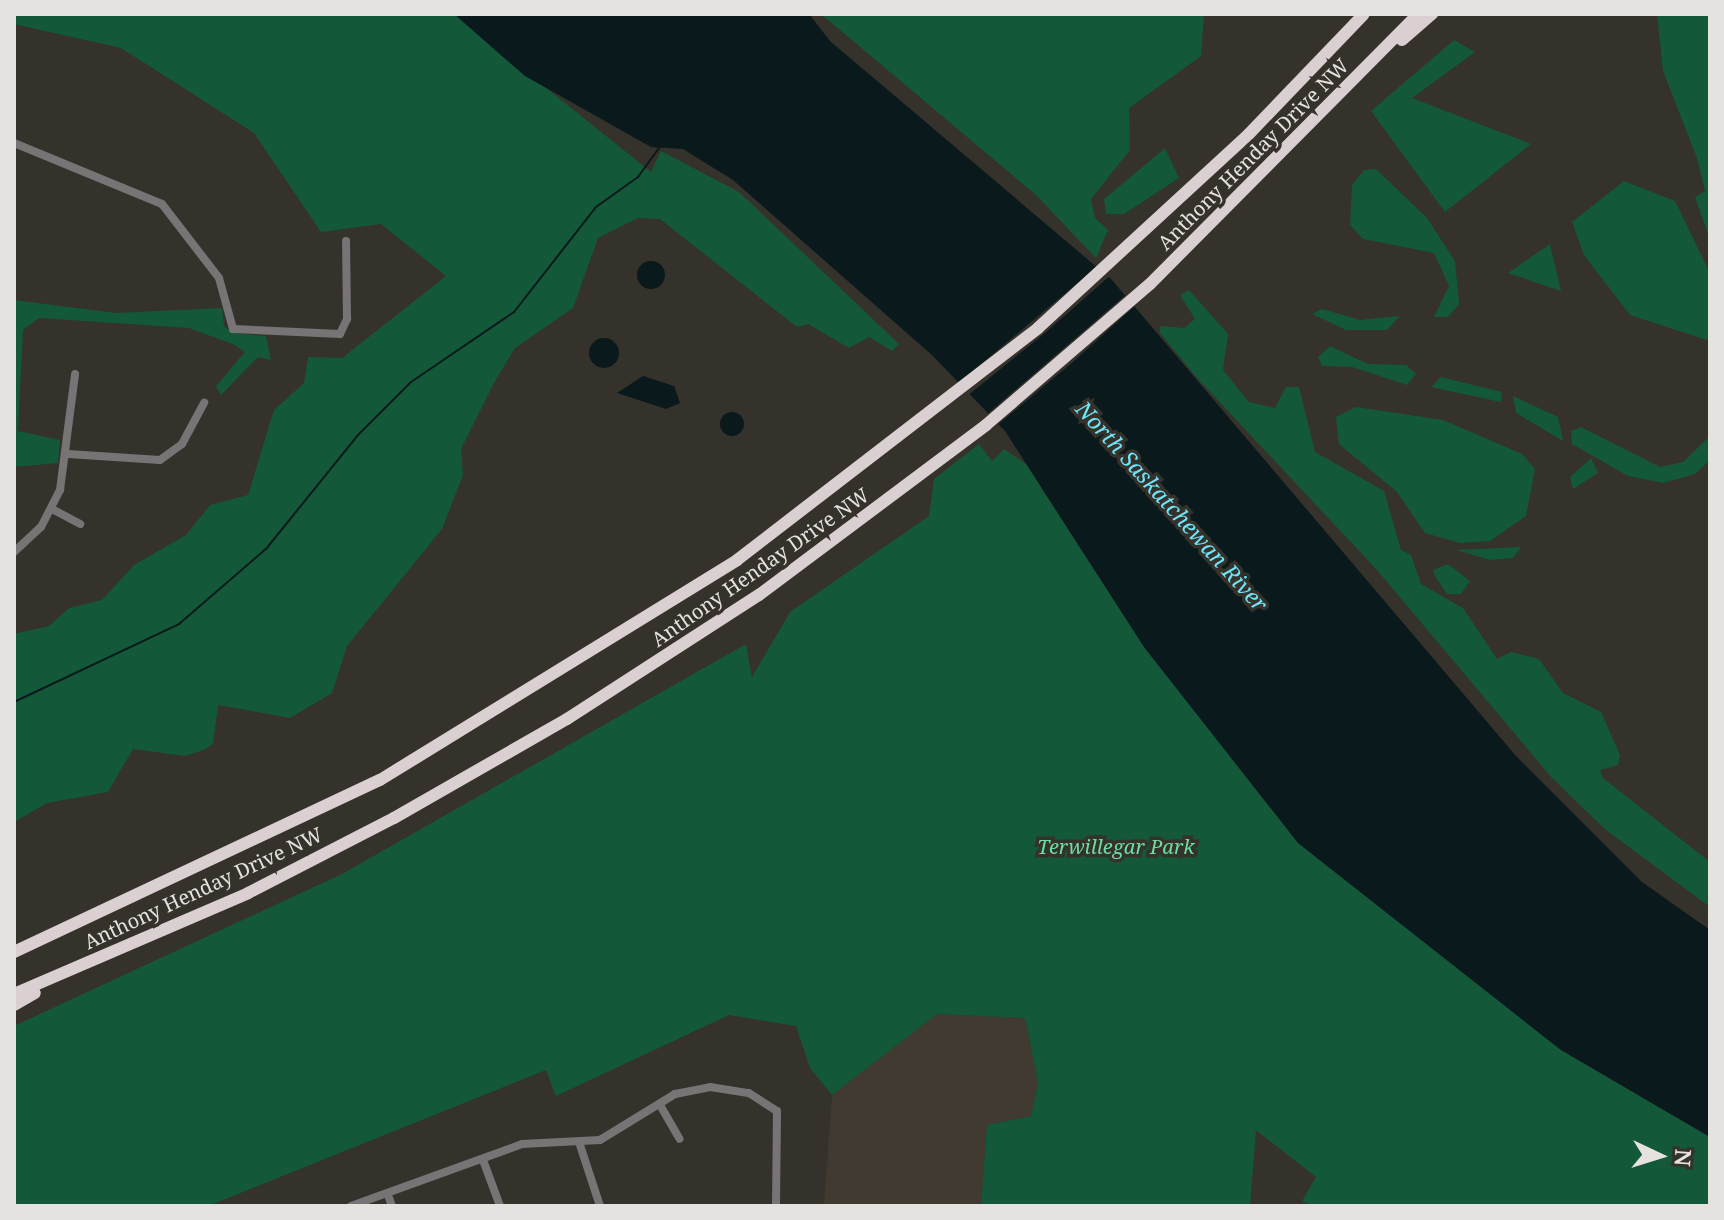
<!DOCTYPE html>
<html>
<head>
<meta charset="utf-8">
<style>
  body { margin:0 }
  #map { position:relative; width:1724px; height:1220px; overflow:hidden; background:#35312b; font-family:"Noto Serif",serif }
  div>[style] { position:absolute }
  .built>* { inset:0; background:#413a30 }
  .green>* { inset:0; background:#135939 }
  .water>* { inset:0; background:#0a191c }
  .round { border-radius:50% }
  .pier>* { inset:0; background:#35312b }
  .stream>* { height:2px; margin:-1px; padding:0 1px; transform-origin:1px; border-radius:1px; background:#0a191c }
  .minor>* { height:8px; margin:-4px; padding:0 4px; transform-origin:4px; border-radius:4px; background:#787475 }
  .highway>* { height:12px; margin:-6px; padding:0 6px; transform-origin:6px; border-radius:6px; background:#dad0d1 }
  span { translate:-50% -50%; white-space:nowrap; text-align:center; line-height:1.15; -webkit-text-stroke:7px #35312b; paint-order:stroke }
  .street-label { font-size:20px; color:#e5e2df }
  .park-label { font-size:20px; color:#6adfa2; font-style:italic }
  .water-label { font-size:22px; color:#6ee6fb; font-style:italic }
  .frame { position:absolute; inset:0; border:16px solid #e5e2df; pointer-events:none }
  .north { position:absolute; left:1620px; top:1116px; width:80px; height:80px; -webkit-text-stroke:6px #35312b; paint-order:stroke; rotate:94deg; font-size:22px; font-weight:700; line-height:32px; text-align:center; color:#e5e2df }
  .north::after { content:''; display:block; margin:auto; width:28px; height:36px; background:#e5e2df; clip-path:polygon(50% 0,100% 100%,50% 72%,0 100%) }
</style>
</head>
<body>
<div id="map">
  <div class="built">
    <div style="clip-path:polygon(937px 1014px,1025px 1018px,1038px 1083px,1031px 1116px,987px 1125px,981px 1206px,824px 1206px,832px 1095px)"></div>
  </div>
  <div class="green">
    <div style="clip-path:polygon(14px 14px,454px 14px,651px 172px,661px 151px,739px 192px,899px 344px,892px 351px,869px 337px,849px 348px,808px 324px,797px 327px,660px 219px,638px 218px,598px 238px,573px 308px,515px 348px,494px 383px,461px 449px,463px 475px,442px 529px,347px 646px,332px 693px,290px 718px,218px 705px,213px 744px,204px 750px,185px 756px,133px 749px,108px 792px,47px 803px,14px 822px,14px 634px,49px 626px,69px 608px,102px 600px,134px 565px,186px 535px,210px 505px,248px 495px,274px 410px,304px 383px,308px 357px,342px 358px,446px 276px,381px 224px,321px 232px,254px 133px,121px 48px,14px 24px)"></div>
    <div style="clip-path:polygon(821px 14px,1204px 14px,1201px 56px,1129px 108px,1130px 150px,1091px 199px,1095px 218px,1108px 230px,1096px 258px,1036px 195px)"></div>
    <div style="clip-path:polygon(1657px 14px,1710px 14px,1710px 240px,1695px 197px,1705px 191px,1697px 158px,1663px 71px)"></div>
    <div style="clip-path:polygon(1454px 40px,1475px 52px,1412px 98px,1531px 144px,1445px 212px,1371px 111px)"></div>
    <div style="clip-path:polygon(1165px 148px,1179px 178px,1124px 214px,1106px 214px,1104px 199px)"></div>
    <div style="clip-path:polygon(1376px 169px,1427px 218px,1455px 261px,1459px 304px,1448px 317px,1434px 317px,1449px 286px,1434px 253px,1363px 239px,1350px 225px,1352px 185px,1364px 170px)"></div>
    <div style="clip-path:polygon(1624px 181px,1675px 201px,1710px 273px,1710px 341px,1630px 315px,1584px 255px,1572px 222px)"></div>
    <div style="clip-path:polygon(1550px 244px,1561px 291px,1508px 273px)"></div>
    <div style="clip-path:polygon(1189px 290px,1228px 334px,1223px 370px,1249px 402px,1275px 408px,1286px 387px,1299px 387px,1315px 452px,1384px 491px,1401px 550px,1411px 555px,1421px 584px,1463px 608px,1497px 659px,1511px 652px,1539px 659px,1563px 693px,1601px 712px,1620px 755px,1618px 765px,1600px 770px,1603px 778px,1710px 862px,1710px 907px,1606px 830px,1552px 778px,1377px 570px,1199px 380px,1160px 333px,1160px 326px,1184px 328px,1195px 319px,1180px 295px)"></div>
    <div style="clip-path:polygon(14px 300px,116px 313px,222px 308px,224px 326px,233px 333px,266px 336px,271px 360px,258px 357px,221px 395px,216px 386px,245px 352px,235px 345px,189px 328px,39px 318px,23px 330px,18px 431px,60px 440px,58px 463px,14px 467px)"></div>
    <div style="clip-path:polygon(1322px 309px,1360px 320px,1400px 316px,1387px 330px,1346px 330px,1312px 314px)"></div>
    <div style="clip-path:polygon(1330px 346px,1368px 364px,1406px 365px,1416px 374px,1407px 385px,1352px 367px,1322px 366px,1318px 357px)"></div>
    <div style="clip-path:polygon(1441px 377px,1502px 392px,1501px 402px,1431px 387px)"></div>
    <div style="clip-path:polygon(1513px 396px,1558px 417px,1563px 441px,1516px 413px)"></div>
    <div style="clip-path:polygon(1356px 407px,1443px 420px,1522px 454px,1535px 469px,1526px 516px,1490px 541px,1460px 543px,1425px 533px,1397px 492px,1339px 444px,1336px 417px)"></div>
    <div style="clip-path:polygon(1581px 427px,1660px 467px,1683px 462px,1710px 436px,1710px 460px,1695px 474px,1663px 483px,1628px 476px,1572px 444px,1571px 431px)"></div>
    <div style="clip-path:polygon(979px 444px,992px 461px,1004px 449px,1026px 464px,1144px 647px,1298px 843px,1561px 1050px,1710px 1137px,1710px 1206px,1313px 1206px,1302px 1201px,1316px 1177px,1256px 1130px,1250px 1206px,981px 1206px,987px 1125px,1031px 1116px,1038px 1083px,1025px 1018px,937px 1014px,832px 1095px,810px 1068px,796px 1026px,729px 1015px,556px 1096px,546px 1070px,208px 1206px,14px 1206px,14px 1026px,342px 874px,746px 644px,752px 677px,790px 612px,929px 516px,934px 479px)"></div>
    <div style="clip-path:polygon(1591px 458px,1598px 473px,1573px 489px,1570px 477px)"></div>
    <div style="clip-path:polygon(1521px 547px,1513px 558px,1490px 560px,1456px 550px)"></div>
    <div style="clip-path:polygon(1448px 564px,1470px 581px,1461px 594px,1447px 594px,1435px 576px,1433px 570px)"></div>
  </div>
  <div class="water">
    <div style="clip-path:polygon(454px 14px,809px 14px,830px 41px,1112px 280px,1516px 756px,1642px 882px,1710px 930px,1710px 1137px,1561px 1050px,1298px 843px,1144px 647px,1005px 431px,933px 356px,733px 180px,683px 149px,651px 147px,525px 76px)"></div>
    <div class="round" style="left:637px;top:261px;width:28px;height:28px"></div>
    <div class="round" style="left:589px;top:338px;width:30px;height:30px"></div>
    <div style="clip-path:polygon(643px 376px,674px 386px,680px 403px,666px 409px,617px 393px)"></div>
    <div class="round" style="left:720px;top:412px;width:24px;height:24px"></div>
  </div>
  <div class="pier">
    <div style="clip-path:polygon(1100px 264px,1112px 274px,1045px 333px,966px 397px,955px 386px)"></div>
    <div style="clip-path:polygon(1129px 292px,1138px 303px,1074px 361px,995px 427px,985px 416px)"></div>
  </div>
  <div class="stream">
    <div style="left:14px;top:702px;width:183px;rotate:-25.3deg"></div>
    <div style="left:179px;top:624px;width:115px;rotate:-40.8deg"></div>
    <div style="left:266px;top:549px;width:146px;rotate:-51.1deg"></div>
    <div style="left:358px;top:435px;width:75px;rotate:-45deg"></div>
    <div style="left:411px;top:382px;width:125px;rotate:-34.2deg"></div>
    <div style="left:514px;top:312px;width:133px;rotate:-52deg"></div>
    <div style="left:596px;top:207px;width:52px;rotate:-35.5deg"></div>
    <div style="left:638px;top:177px;width:36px;rotate:-54deg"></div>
  </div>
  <div class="minor">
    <div style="left:14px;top:143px;width:160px;rotate:22.4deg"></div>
    <div style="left:162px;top:204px;width:93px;rotate:52.4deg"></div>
    <div style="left:219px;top:278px;width:53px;rotate:74.6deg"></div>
    <div style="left:233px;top:329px;width:107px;rotate:2.7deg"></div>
    <div style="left:340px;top:334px;width:17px;rotate:-65deg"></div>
    <div style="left:347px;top:319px;width:78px;rotate:-90.7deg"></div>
    <div style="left:68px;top:454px;width:92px;rotate:3.7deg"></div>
    <div style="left:160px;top:460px;width:27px;rotate:-36deg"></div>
    <div style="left:182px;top:444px;width:47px;rotate:-61.8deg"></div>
    <div style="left:52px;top:509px;width:32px;rotate:28deg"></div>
    <div style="left:14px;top:552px;width:37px;rotate:-43deg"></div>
    <div style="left:41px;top:527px;width:42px;rotate:-62.8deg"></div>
    <div style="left:60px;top:490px;width:117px;rotate:-82.6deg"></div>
    <div style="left:660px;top:1105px;width:39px;rotate:60deg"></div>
    <div style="left:579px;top:1142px;width:67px;rotate:71.8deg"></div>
    <div style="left:483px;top:1160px;width:49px;rotate:69.7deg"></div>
    <div style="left:388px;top:1195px;width:12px;rotate:70deg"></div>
    <div style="left:351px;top:1206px;width:182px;rotate:-19.9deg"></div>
    <div style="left:522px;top:1144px;width:78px;rotate:-2.9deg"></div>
    <div style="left:600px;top:1140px;width:88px;rotate:-31.5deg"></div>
    <div style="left:675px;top:1094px;width:36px;rotate:-11deg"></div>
    <div style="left:710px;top:1087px;width:39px;rotate:9deg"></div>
    <div style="left:749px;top:1093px;width:33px;rotate:33deg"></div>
    <div style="left:777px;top:1111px;width:95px;rotate:90.6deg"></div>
  </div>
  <div class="highway">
    <div style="left:1402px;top:40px;width:40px;rotate:-41deg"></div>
    <div style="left:14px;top:952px;width:404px;rotate:-25.2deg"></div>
    <div style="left:380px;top:780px;width:419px;rotate:-31.6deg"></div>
    <div style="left:737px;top:560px;width:380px;rotate:-37.6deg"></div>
    <div style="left:1038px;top:328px;width:282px;rotate:-42.6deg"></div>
    <div style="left:1246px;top:137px;width:170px;rotate:-46.2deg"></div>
    <div style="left:14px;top:994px;width:255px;rotate:-23.3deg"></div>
    <div style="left:248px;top:893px;width:164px;rotate:-27.2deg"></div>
    <div style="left:394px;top:818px;width:199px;rotate:-29.8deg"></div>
    <div style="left:567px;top:719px;width:229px;rotate:-32.9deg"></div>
    <div style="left:759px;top:595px;width:284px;rotate:-36.8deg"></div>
    <div style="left:986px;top:425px;width:216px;rotate:-40.7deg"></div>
    <div style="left:1150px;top:284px;width:380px;rotate:-45.2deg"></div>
    <div style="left:14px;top:1005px;width:24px;rotate:-30deg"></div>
  </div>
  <div class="street-label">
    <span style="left:1253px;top:154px;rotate:-45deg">Anthony Henday Drive NW</span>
    <span style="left:760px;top:567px;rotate:-35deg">Anthony Henday Drive NW</span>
    <span style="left:203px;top:888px;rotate:-25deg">Anthony Henday Drive NW</span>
  </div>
  <div class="park-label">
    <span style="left:1116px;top:846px">Terwillegar Park</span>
  </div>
  <div class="water-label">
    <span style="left:1172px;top:506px;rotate:48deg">North Saskatchewan River</span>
  </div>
  <div class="frame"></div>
  <div class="north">N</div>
</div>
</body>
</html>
